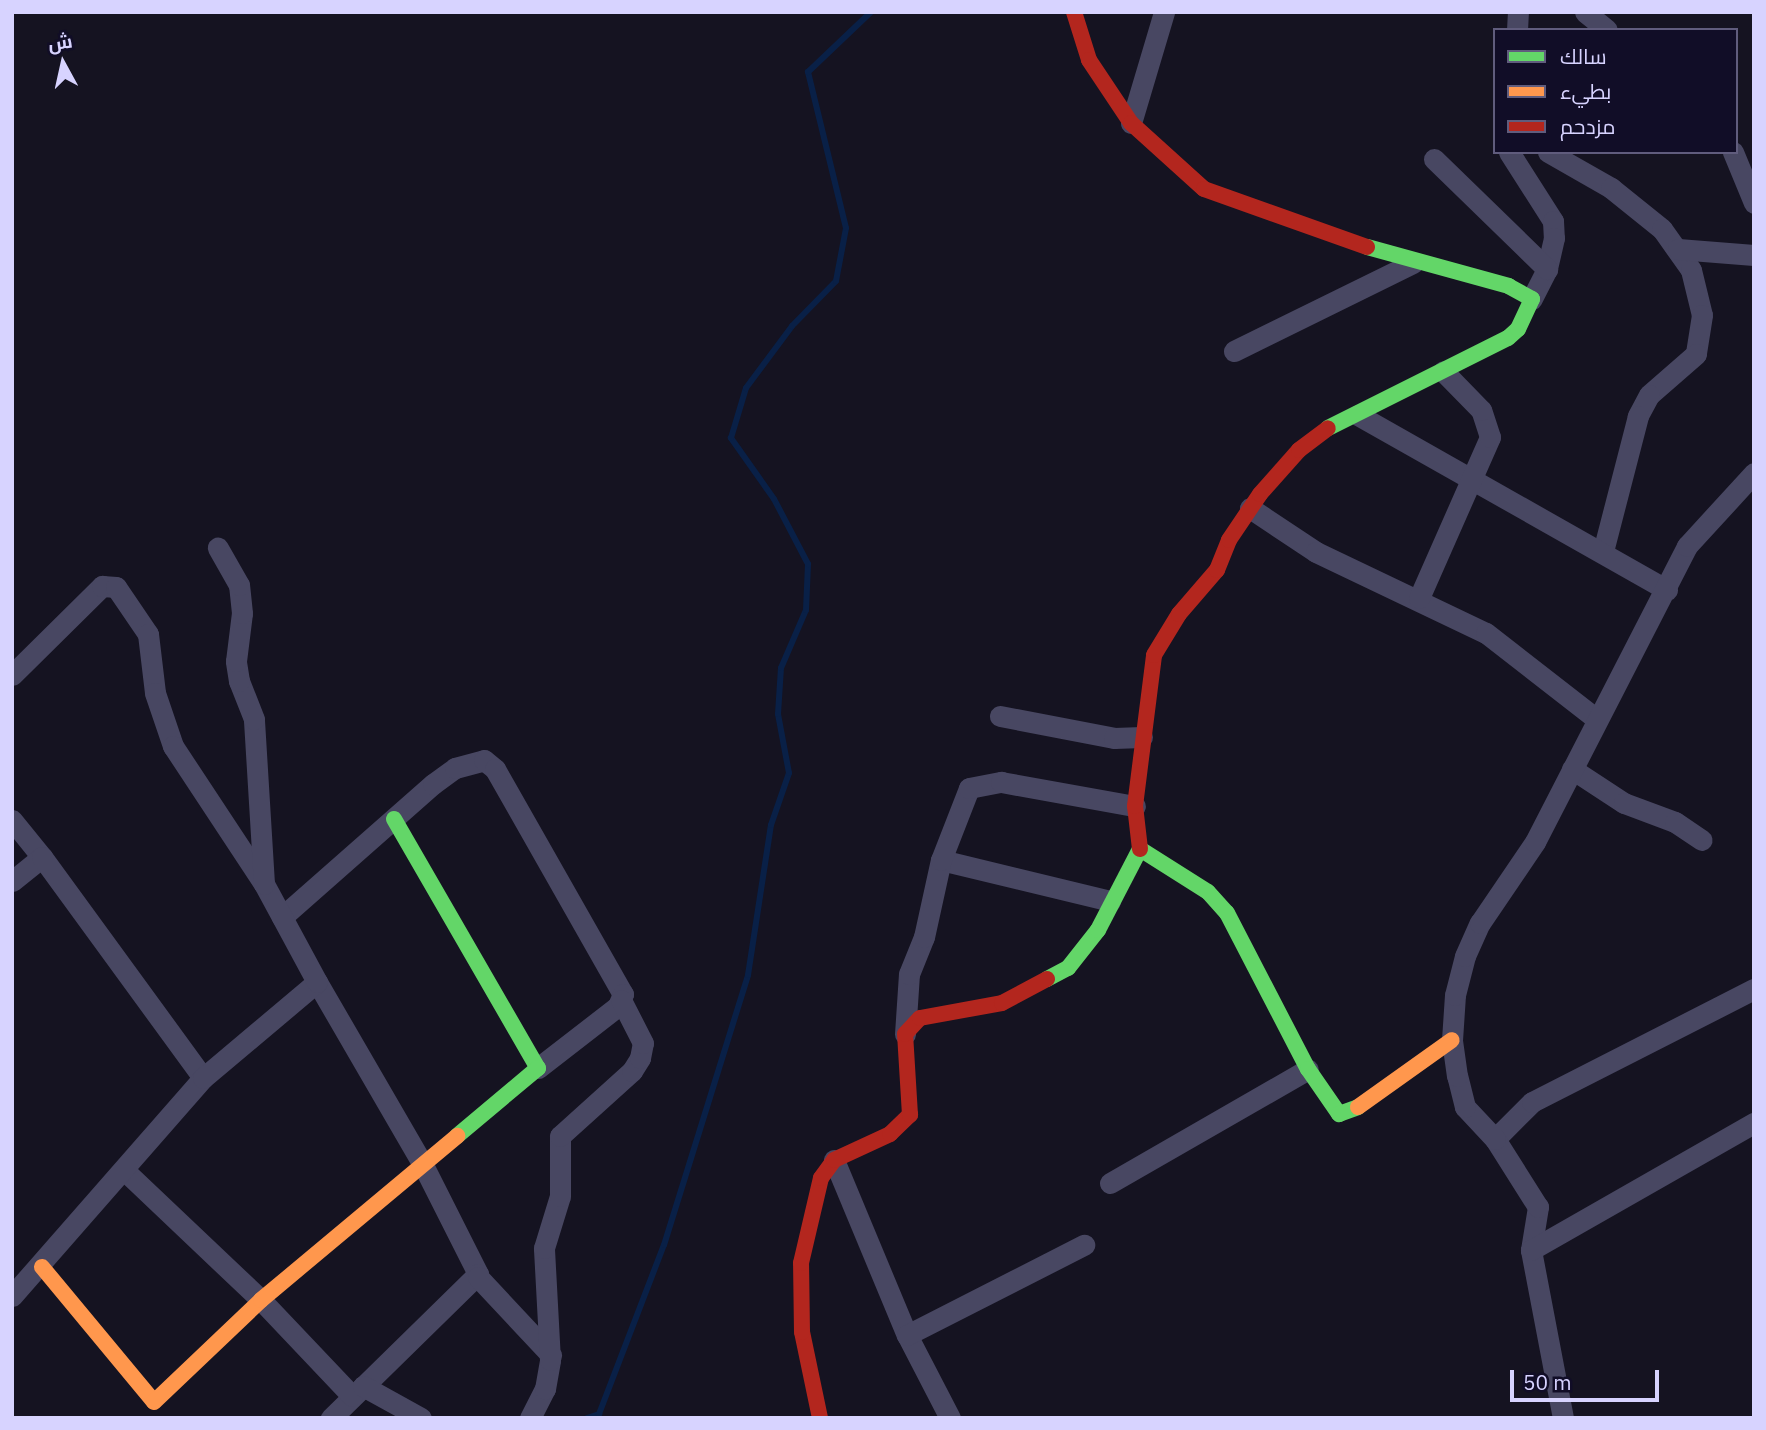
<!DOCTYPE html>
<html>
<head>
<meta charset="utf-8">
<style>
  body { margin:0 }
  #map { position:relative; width:1766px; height:1430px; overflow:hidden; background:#151321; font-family:"IBM Plex Sans",Cairo,sans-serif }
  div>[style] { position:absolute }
  .stream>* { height:6px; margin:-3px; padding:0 3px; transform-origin:3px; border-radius:3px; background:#092047 }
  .street>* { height:21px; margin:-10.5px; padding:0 10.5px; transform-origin:10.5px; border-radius:10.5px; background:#484762 }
  .fast>* { height:16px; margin:-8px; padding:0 8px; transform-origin:8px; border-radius:8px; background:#63d668 }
  .slow>* { height:16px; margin:-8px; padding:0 8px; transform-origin:8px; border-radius:8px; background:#ff974d }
  .jam>* { height:16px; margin:-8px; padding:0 8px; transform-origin:8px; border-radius:8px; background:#b3261e }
  span { translate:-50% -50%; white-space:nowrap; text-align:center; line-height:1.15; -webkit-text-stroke:5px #110d27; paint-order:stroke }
  .frame { position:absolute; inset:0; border:14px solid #d7d3ff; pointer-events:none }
  .legend { position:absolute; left:1493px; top:28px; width:245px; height:126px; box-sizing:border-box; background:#110d27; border:2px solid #605c7d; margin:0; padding:9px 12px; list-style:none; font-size:21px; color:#d7d3ff }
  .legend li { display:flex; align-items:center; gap:14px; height:35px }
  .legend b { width:35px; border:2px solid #605c7d }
  .north { position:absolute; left:28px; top:28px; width:70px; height:70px; -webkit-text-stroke:5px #110d27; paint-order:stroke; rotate:352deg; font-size:19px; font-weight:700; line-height:28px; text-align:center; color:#d7d3ff }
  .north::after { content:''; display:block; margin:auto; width:24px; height:32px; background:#d7d3ff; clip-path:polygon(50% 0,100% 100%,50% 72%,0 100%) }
  .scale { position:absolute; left:1510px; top:1370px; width:149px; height:32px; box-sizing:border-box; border:4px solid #d7d3ff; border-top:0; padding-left:9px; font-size:21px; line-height:24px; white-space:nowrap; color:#d7d3ff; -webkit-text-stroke:5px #110d27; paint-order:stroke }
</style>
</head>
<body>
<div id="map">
  <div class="stream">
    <div style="left:587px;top:1418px;width:13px;rotate:-18deg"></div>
    <div style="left:599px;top:1414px;width:181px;rotate:-69deg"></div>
    <div style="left:664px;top:1245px;width:283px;rotate:-72.7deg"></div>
    <div style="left:748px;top:975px;width:152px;rotate:-81.3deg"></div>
    <div style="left:771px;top:825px;width:55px;rotate:-70.9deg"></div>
    <div style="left:789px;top:773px;width:60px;rotate:-100.6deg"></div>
    <div style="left:778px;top:714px;width:46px;rotate:-86.3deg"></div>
    <div style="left:781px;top:668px;width:63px;rotate:-66.7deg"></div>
    <div style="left:806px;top:610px;width:46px;rotate:-87.5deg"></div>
    <div style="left:808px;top:564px;width:73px;rotate:-117.6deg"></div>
    <div style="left:774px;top:499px;width:75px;rotate:-125.2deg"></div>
    <div style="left:731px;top:438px;width:52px;rotate:-73.3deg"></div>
    <div style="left:746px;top:388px;width:77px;rotate:-53.4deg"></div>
    <div style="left:792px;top:326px;width:63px;rotate:-45.6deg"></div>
    <div style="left:836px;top:281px;width:54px;rotate:-79.3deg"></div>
    <div style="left:846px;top:228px;width:161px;rotate:-103.7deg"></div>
    <div style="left:808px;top:72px;width:87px;rotate:-43.6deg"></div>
  </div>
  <div class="street">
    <div style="left:1585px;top:12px;width:28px;rotate:39deg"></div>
    <div style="left:1517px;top:30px;width:18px;rotate:-87deg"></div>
    <div style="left:1131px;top:123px;width:116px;rotate:-73.4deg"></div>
    <div style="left:1509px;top:152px;width:82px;rotate:57.5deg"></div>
    <div style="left:1553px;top:221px;width:17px;rotate:87deg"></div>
    <div style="left:1554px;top:238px;width:32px;rotate:103deg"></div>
    <div style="left:1547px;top:269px;width:34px;rotate:117deg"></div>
    <div style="left:1548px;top:152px;width:73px;rotate:29.7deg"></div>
    <div style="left:1611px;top:188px;width:65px;rotate:38.8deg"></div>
    <div style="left:1662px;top:229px;width:50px;rotate:54.7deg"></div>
    <div style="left:1691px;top:270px;width:46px;rotate:76.3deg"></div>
    <div style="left:1702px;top:315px;width:39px;rotate:99deg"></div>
    <div style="left:1696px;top:354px;width:62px;rotate:138.9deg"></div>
    <div style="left:1649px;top:395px;width:24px;rotate:118deg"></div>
    <div style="left:1638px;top:416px;width:139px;rotate:104.5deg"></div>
    <div style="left:1733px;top:152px;width:55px;rotate:67.6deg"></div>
    <div style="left:1434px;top:159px;width:158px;rotate:44.2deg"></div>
    <div style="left:1678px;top:249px;width:76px;rotate:4.5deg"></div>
    <div style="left:1234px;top:351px;width:199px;rotate:-26.2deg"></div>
    <div style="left:1358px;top:415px;width:355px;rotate:29.5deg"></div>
    <div style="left:1250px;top:508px;width:79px;rotate:33.7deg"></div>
    <div style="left:1316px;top:552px;width:188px;rotate:25.5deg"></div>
    <div style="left:1486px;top:633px;width:138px;rotate:37.9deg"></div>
    <div style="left:1419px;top:598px;width:176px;rotate:-66.2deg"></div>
    <div style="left:1490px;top:437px;width:28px;rotate:-108deg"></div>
    <div style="left:1481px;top:410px;width:54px;rotate:-134.3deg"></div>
    <div style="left:12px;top:675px;width:127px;rotate:-44.7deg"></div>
    <div style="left:102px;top:586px;width:14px;rotate:4deg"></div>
    <div style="left:116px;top:587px;width:57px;rotate:55.8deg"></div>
    <div style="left:148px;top:634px;width:59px;rotate:83.2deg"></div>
    <div style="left:155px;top:693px;width:56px;rotate:71.2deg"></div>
    <div style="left:173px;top:746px;width:165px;rotate:56.6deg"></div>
    <div style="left:1000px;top:716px;width:116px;rotate:10.9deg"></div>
    <div style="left:1114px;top:738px;width:28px;rotate:-2deg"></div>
    <div style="left:1572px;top:769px;width:62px;rotate:33.2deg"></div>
    <div style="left:1624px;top:803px;width:54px;rotate:20.4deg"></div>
    <div style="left:1675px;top:822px;width:32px;rotate:34deg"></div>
    <div style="left:12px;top:820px;width:48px;rotate:51deg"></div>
    <div style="left:42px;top:857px;width:38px;rotate:141deg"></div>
    <div style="left:42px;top:857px;width:273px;rotate:53.9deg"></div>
    <div style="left:941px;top:860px;width:174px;rotate:13.6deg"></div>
    <div style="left:282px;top:917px;width:201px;rotate:-41.4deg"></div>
    <div style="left:433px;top:784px;width:27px;rotate:-36deg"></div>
    <div style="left:455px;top:768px;width:30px;rotate:-15deg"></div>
    <div style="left:484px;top:760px;width:14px;rotate:39deg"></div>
    <div style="left:495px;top:769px;width:259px;rotate:60.4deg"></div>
    <div style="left:623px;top:994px;width:13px;rotate:113deg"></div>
    <div style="left:618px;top:1006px;width:101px;rotate:142.2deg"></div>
    <div style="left:317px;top:982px;width:211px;rotate:59.9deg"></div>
    <div style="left:423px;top:1165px;width:122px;rotate:63.2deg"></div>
    <div style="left:478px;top:1274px;width:206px;rotate:135.6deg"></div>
    <div style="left:905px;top:1034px;width:60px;rotate:-86.2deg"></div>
    <div style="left:909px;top:974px;width:40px;rotate:-68deg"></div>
    <div style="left:924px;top:937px;width:79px;rotate:-77.6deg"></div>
    <div style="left:941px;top:860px;width:77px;rotate:-68.7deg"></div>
    <div style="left:969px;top:788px;width:33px;rotate:-11deg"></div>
    <div style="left:1001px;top:782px;width:136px;rotate:10.2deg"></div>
    <div style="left:1495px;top:1139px;width:52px;rotate:-45deg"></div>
    <div style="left:1532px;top:1102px;width:249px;rotate:-27deg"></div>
    <div style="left:834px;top:1160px;width:190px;rotate:67.4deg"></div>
    <div style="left:907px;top:1335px;width:93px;rotate:62.6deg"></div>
    <div style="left:125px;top:1171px;width:187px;rotate:43.5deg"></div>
    <div style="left:261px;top:1300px;width:132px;rotate:46.5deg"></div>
    <div style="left:1110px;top:1183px;width:228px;rotate:-29.9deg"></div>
    <div style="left:1531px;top:1250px;width:44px;rotate:-80.8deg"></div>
    <div style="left:1538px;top:1207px;width:80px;rotate:-122.3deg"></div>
    <div style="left:1495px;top:1139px;width:44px;rotate:-133.2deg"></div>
    <div style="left:1465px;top:1107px;width:32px;rotate:-104deg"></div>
    <div style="left:1457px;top:1076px;width:36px;rotate:-98deg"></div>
    <div style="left:1452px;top:1040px;width:45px;rotate:-86.2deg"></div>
    <div style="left:1455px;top:995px;width:40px;rotate:-75.6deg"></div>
    <div style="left:1465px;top:956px;width:36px;rotate:-66deg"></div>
    <div style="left:1480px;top:923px;width:98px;rotate:-55.8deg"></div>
    <div style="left:1535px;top:842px;width:333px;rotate:-62.8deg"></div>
    <div style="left:1687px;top:546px;width:99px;rotate:-47.5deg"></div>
    <div style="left:478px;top:1277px;width:107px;rotate:46.9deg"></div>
    <div style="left:12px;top:1296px;width:290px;rotate:-48.8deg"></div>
    <div style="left:203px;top:1078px;width:149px;rotate:-40.1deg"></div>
    <div style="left:317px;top:982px;width:111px;rotate:-118.4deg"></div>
    <div style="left:264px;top:884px;width:165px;rotate:-93.5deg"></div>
    <div style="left:254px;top:719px;width:41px;rotate:-111.5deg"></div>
    <div style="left:239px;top:681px;width:20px;rotate:-99deg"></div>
    <div style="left:236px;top:661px;width:48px;rotate:-82.9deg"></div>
    <div style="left:242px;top:613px;width:28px;rotate:-96deg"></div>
    <div style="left:239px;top:585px;width:43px;rotate:-119.6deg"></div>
    <div style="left:907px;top:1335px;width:199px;rotate:-27deg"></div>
    <div style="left:363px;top:1386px;width:66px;rotate:28.9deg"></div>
    <div style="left:530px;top:1418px;width:33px;rotate:-63deg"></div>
    <div style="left:545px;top:1389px;width:29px;rotate:-80deg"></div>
    <div style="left:550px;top:1360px;width:112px;rotate:-93.1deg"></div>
    <div style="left:544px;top:1248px;width:54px;rotate:-72.9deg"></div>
    <div style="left:560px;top:1196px;width:60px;rotate:-90deg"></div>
    <div style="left:560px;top:1136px;width:97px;rotate:-42.1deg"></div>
    <div style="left:632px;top:1071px;width:15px;rotate:-58deg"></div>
    <div style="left:640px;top:1058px;width:15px;rotate:-79deg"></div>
    <div style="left:643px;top:1043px;width:48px;rotate:-117.1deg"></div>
    <div style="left:1563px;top:1418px;width:171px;rotate:-100.8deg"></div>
    <div style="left:1531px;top:1250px;width:257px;rotate:-29.7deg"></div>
  </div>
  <div class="fast">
    <div style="left:1328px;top:428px;width:201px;rotate:-26.6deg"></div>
    <div style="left:1508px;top:338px;width:13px;rotate:-42deg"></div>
    <div style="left:1518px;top:329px;width:33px;rotate:-65deg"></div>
    <div style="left:1532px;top:299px;width:26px;rotate:-151deg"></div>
    <div style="left:1509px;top:286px;width:147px;rotate:-164.6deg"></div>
    <div style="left:394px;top:819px;width:288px;rotate:60deg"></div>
    <div style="left:538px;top:1068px;width:106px;rotate:140deg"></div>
    <div style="left:1047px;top:979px;width:24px;rotate:-28deg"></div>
    <div style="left:1068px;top:968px;width:48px;rotate:-51.7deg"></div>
    <div style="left:1098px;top:930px;width:91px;rotate:-62.6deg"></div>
    <div style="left:1140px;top:849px;width:80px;rotate:32.3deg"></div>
    <div style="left:1208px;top:892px;width:28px;rotate:48deg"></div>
    <div style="left:1227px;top:913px;width:176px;rotate:62.6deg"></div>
    <div style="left:1308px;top:1069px;width:55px;rotate:55.4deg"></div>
    <div style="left:1339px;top:1114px;width:20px;rotate:-20deg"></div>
  </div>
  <div class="slow">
    <div style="left:1358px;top:1107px;width:115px;rotate:-35.5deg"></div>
    <div style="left:42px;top:1267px;width:175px;rotate:50.3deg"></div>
    <div style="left:154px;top:1402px;width:148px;rotate:-43.6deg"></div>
    <div style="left:261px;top:1300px;width:256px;rotate:-39.9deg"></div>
  </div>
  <div class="jam">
    <div style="left:1074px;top:12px;width:50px;rotate:72.6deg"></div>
    <div style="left:1089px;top:60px;width:76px;rotate:56.3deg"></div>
    <div style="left:1131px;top:123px;width:98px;rotate:42.1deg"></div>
    <div style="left:1204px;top:189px;width:173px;rotate:19.6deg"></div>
    <div style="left:1140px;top:849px;width:43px;rotate:-96.6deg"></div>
    <div style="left:1135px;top:806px;width:152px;rotate:-82.8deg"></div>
    <div style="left:1154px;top:655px;width:48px;rotate:-58.6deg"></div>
    <div style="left:1179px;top:614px;width:58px;rotate:-49.2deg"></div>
    <div style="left:1217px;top:570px;width:32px;rotate:-68deg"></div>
    <div style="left:1229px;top:540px;width:55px;rotate:-56deg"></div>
    <div style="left:1260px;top:494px;width:59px;rotate:-48.4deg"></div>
    <div style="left:1299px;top:450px;width:36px;rotate:-37deg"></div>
    <div style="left:820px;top:1418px;width:88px;rotate:-101.8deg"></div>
    <div style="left:802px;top:1332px;width:69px;rotate:-90.8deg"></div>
    <div style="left:801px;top:1263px;width:87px;rotate:-76.8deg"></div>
    <div style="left:821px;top:1178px;width:22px;rotate:-54deg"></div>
    <div style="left:834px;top:1160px;width:62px;rotate:-24.9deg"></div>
    <div style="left:890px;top:1134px;width:28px;rotate:-44deg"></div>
    <div style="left:910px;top:1115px;width:81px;rotate:-93.5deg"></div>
    <div style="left:905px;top:1034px;width:22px;rotate:-47deg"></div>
    <div style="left:920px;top:1018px;width:83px;rotate:-10.4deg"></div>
    <div style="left:1002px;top:1003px;width:51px;rotate:-28.1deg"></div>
  </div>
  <div class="frame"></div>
  <ul class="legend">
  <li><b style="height:9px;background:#63d668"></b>سالك</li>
  <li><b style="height:9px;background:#ff974d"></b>بطيء</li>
  <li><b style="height:9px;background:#b3261e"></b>مزدحم</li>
  </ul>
  <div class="north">ش</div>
  <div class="scale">50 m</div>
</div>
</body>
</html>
